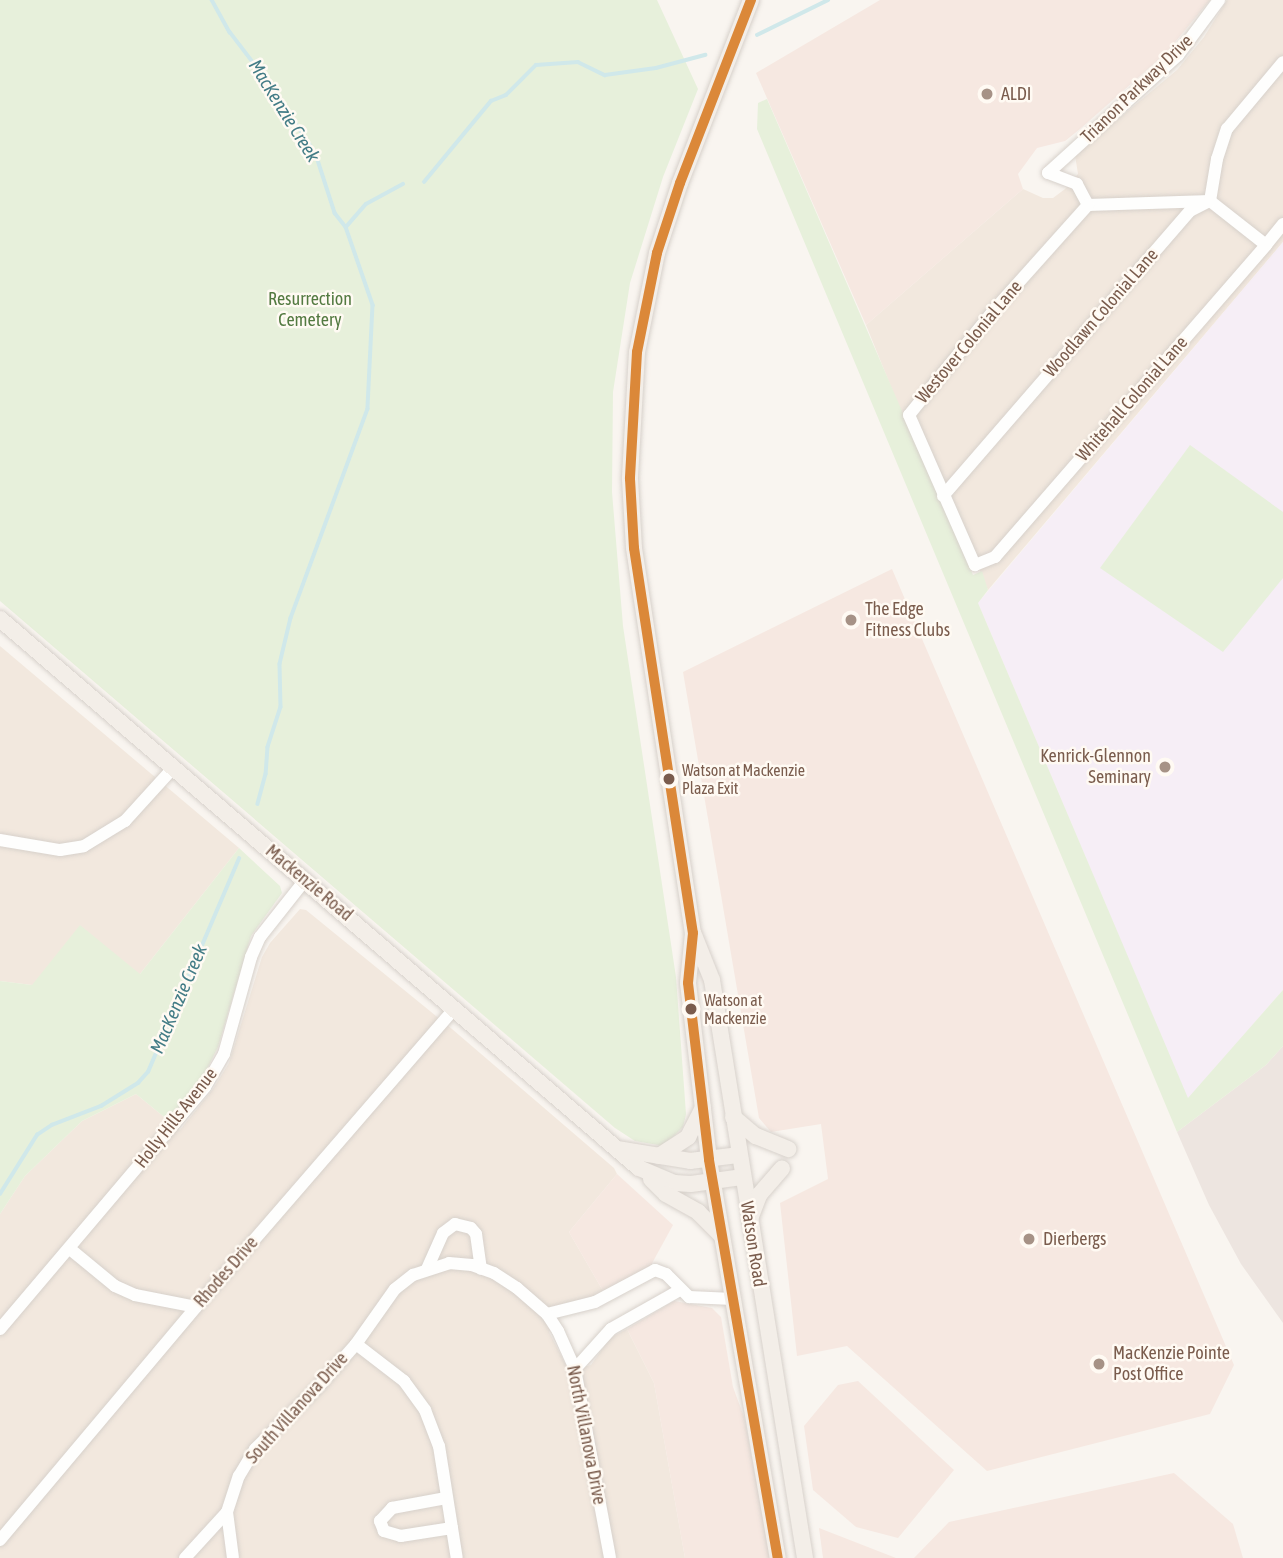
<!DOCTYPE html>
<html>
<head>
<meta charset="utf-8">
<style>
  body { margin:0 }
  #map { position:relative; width:1283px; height:1558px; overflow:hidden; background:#f9f5f0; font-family:"Asap Condensed",sans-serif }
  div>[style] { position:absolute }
  .residential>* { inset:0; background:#f2e8de }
  .commercial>* { inset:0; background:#f6e8e1 }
  .industrial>* { inset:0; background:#ede5e0 }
  .education>* { inset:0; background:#f6eef6 }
  .green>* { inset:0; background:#e7f0db }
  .stream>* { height:3.5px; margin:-1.75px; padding:0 1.75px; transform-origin:1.75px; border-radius:1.75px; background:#d0e8ea }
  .roads { filter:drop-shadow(0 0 2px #d7d1cb) drop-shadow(0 0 2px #d7d1cb) }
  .minor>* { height:12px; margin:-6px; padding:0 6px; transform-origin:6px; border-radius:6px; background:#fefefd }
  .major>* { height:16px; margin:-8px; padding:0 8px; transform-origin:8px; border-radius:8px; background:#f3eee8 }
  .bus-1>* { height:10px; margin:-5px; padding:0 5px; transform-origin:5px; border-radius:5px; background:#db8839 }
  .dots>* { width:19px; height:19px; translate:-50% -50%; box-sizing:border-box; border:4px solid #fffaf3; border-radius:50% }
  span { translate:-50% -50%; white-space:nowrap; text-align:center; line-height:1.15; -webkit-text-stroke:5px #fffaf3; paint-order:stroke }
  .bus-label { font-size:16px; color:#7a5c4d }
  .left { translate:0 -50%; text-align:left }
  .street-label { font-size:18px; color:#7a5c4d }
  .poi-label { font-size:18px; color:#7a5c4d }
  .right { translate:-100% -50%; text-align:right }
  .park-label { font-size:18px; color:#537a41 }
  .water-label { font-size:19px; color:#437c86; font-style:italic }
</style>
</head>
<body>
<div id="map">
  <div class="residential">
    <div style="clip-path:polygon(1227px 0,1283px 0,1283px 242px,988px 590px,918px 421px,902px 414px,866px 325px,1023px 189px,1043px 198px,1053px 198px,1065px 189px,1078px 174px,1075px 155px,1177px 70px,1204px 37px)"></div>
    <div style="clip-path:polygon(0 646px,239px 848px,140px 974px,32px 985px,0 981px)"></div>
    <div style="clip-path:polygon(300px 909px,306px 910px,452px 1029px,614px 1168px,617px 1174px,569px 1232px,603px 1291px,588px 1299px,564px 1304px,549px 1332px,569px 1371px,591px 1365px,610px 1338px,627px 1329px,654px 1383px,685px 1558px,0 1558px,0 1214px,25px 1176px,82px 1121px,136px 1094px,180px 1130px,213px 1089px,229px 1063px,262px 957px,270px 943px)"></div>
  </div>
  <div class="commercial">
    <div style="clip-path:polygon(880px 0,1210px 0,1167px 52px,1080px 129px,1065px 141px,1037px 148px,1018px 174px,1023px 189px,866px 325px,756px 73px)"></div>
    <div style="clip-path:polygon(892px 569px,1234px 1365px,1210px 1414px,987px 1471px,847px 1346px,797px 1356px,780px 1203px,828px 1179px,821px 1124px,771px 1132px,759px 1118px,683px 672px)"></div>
    <div style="clip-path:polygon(617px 1174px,673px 1225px,650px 1267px,603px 1291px,569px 1232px)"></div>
    <div style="clip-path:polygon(674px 1301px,712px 1308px,721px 1317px,733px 1387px,744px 1417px,771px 1558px,685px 1558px,654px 1383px,627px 1329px)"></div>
    <div style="clip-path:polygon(858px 1381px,954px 1470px,898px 1538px,856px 1527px,813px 1490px,804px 1426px,838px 1385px)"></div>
    <div style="clip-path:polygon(1174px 1473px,1233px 1524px,1243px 1558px,914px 1558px,949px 1522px)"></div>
    <div style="clip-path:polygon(819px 1528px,896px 1558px,823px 1558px)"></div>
  </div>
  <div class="industrial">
    <div style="clip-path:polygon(1283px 1046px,1283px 1323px,1241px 1264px,1209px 1205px,1177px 1132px,1266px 1065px)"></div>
  </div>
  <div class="education">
    <div style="clip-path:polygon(1283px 242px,1283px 990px,1188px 1099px,978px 603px)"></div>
  </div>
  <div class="green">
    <div style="clip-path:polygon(0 0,657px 0,698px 89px,663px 177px,630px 283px,613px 392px,612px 492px,623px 626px,676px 977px,686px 1114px,683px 1127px,664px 1146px,635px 1141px,615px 1128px,0 601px)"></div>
    <div style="clip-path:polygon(767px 99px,973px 575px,982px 571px,988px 590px,978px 603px,1188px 1098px,1283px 990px,1283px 1046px,1266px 1065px,1177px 1132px,757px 129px,758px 103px)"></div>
    <div style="clip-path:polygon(1190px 445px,1283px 512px,1283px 578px,1223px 652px,1100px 568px)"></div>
    <div style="clip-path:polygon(239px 848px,280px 886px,282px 893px,251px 936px,218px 1047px,205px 1073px,169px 1121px,136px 1094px,82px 1121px,25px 1176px,0 1214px,0 981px,32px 985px,80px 925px,140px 974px)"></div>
  </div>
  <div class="stream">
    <div style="left:212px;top:0;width:37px;rotate:61deg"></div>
    <div style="left:230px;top:32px;width:69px;rotate:52.6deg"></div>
    <div style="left:272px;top:87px;width:80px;rotate:56.7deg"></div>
    <div style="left:316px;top:154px;width:62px;rotate:72.1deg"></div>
    <div style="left:335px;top:213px;width:18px;rotate:52deg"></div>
    <div style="left:346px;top:227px;width:83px;rotate:70.9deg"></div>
    <div style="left:373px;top:305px;width:104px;rotate:92.8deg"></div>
    <div style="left:368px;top:409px;width:223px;rotate:110.2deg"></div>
    <div style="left:291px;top:618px;width:47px;rotate:103.4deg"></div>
    <div style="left:280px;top:664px;width:43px;rotate:88.7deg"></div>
    <div style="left:281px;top:707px;width:42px;rotate:108deg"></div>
    <div style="left:268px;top:747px;width:27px;rotate:94deg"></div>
    <div style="left:266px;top:774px;width:31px;rotate:105deg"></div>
    <div style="left:757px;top:35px;width:79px;rotate:-26.2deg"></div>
    <div style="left:424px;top:182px;width:105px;rotate:-50.4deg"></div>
    <div style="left:491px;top:101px;width:16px;rotate:-22deg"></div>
    <div style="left:506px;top:95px;width:42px;rotate:-45deg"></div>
    <div style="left:536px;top:65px;width:42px;rotate:-4.1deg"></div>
    <div style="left:578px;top:62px;width:30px;rotate:26deg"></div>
    <div style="left:605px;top:75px;width:51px;rotate:-7.8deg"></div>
    <div style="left:656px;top:68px;width:51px;rotate:-14.9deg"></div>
    <div style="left:346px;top:227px;width:30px;rotate:-49deg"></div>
    <div style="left:366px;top:204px;width:42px;rotate:-28.4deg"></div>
    <div style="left:0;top:1194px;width:70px;rotate:-57.9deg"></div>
    <div style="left:37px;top:1135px;width:18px;rotate:-34deg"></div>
    <div style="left:52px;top:1125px;width:53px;rotate:-21.2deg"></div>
    <div style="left:101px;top:1106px;width:44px;rotate:-31.9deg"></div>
    <div style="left:138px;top:1083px;width:15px;rotate:-48deg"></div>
    <div style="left:148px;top:1072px;width:232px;rotate:-66.9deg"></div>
  </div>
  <div class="roads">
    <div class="minor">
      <div style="left:1088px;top:205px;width:24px;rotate:-118deg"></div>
      <div style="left:1077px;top:184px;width:31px;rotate:-159deg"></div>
      <div style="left:1048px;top:173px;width:176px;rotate:-42.2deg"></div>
      <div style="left:1178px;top:55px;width:69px;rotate:-53.3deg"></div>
      <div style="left:1266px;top:245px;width:71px;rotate:-141.8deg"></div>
      <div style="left:1210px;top:201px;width:122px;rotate:178.1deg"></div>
      <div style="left:1088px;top:205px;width:141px;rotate:131.8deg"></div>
      <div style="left:994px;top:310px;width:135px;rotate:129deg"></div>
      <div style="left:909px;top:415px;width:164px;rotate:66.3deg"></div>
      <div style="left:975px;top:565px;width:22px;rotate:-22deg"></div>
      <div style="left:995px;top:557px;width:413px;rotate:-49deg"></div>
      <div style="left:1266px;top:245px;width:27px;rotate:-51deg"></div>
      <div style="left:943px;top:496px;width:377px;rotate:-49.1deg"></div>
      <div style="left:1190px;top:211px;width:22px;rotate:-27deg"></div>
      <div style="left:1210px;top:201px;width:43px;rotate:-80.5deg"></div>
      <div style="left:1217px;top:159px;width:32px;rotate:-72deg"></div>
      <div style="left:1227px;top:129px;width:87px;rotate:-50.1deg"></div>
      <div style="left:0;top:840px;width:61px;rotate:9.5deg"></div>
      <div style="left:60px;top:850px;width:24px;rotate:-9deg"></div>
      <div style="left:84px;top:846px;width:48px;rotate:-31.4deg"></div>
      <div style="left:125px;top:821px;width:73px;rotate:-47.8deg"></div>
      <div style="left:70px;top:1249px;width:58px;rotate:39.4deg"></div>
      <div style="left:115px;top:1286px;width:22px;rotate:24deg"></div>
      <div style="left:135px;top:1295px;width:62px;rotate:11.1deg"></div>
      <div style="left:427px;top:1269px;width:39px;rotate:-66deg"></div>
      <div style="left:443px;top:1233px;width:15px;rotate:-37deg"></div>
      <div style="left:455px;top:1224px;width:16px;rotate:14deg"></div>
      <div style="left:471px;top:1228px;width:8px;rotate:50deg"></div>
      <div style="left:476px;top:1234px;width:35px;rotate:82deg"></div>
      <div style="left:547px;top:1314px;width:49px;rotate:-14deg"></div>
      <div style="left:595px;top:1302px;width:68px;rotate:-28.1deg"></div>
      <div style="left:655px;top:1270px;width:12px;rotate:20deg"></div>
      <div style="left:666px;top:1274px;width:33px;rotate:45deg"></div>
      <div style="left:689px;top:1297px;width:44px;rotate:2.6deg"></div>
      <div style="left:0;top:1329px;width:317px;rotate:-49.7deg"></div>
      <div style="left:205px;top:1087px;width:38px;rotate:-60deg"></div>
      <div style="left:224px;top:1054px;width:101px;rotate:-74.4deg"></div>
      <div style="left:251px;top:957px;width:22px;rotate:-66deg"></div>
      <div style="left:260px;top:937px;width:73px;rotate:-51.7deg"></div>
      <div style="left:356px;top:1344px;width:61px;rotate:37.6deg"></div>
      <div style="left:404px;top:1381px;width:36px;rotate:54deg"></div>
      <div style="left:425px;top:1410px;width:39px;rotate:69deg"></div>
      <div style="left:439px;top:1446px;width:83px;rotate:81deg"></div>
      <div style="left:452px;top:1528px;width:52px;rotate:171.1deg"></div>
      <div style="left:401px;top:1536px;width:18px;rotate:-164deg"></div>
      <div style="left:384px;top:1531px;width:11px;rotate:-112deg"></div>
      <div style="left:380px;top:1521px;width:18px;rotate:-47deg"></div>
      <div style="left:392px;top:1508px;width:55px;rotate:-10.5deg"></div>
      <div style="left:575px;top:1369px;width:54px;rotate:-48deg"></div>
      <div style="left:611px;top:1329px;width:79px;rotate:-29.5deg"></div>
      <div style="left:227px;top:1512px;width:46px;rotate:82.6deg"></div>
      <div style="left:452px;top:1528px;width:30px;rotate:81deg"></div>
      <div style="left:0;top:1540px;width:304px;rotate:-49.9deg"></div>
      <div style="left:196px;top:1307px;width:396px;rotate:-49.1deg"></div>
      <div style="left:185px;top:1558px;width:62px;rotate:-47.6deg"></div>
      <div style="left:227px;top:1512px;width:38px;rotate:-72deg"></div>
      <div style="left:239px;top:1476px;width:31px;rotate:-59deg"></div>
      <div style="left:255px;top:1449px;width:90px;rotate:-44.5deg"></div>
      <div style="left:319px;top:1386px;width:56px;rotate:-48.6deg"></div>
      <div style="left:356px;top:1344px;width:67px;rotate:-54.7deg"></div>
      <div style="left:395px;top:1289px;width:23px;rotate:-38deg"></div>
      <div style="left:413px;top:1275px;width:38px;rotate:-18deg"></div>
      <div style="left:449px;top:1263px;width:23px;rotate:5deg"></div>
      <div style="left:472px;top:1265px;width:23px;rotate:20deg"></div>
      <div style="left:494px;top:1273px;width:27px;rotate:33deg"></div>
      <div style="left:517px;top:1288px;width:40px;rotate:41deg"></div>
      <div style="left:547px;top:1314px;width:20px;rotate:57deg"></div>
      <div style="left:558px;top:1331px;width:42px;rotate:65.9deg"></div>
      <div style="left:575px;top:1369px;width:192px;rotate:79.5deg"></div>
    </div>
    <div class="major">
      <div style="left:751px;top:0;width:196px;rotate:111.2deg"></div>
      <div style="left:680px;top:183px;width:74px;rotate:108.2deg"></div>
      <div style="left:657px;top:253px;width:101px;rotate:101.4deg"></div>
      <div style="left:637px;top:352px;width:127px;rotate:93.2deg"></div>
      <div style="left:630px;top:479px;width:69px;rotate:86.7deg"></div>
      <div style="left:634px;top:548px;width:389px;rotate:81.3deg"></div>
      <div style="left:693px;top:933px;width:50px;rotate:95.7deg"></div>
      <div style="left:688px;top:983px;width:178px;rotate:83.2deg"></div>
      <div style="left:709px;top:1160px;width:404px;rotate:80.2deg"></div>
      <div style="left:0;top:619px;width:842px;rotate:40.67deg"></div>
      <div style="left:639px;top:1168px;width:38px;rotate:23deg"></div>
      <div style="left:674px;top:1183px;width:17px;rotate:3deg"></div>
      <div style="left:691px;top:1184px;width:51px;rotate:-7.8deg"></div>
      <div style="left:694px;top:935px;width:48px;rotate:68.2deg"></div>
      <div style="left:712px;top:980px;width:585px;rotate:80.86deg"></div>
      <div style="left:733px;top:1117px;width:30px;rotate:40deg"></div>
      <div style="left:756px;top:1136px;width:35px;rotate:22deg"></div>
      <div style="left:617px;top:1149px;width:74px;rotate:9.3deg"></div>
      <div style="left:690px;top:1161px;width:48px;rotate:-7.1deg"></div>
      <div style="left:659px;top:1156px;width:35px;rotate:-33deg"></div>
      <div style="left:688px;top:1137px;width:33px;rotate:-63deg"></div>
      <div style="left:651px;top:1179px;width:21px;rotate:45deg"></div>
      <div style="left:666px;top:1194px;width:37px;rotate:29deg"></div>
      <div style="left:698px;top:1212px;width:34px;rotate:45deg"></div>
      <div style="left:750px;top:1219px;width:26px;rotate:-69deg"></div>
      <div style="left:759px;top:1195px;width:35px;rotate:-49deg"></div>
    </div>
  </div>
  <div class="bus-1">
    <div style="left:751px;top:0;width:196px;rotate:111.2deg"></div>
    <div style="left:680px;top:183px;width:74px;rotate:108.2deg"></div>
    <div style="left:657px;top:253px;width:101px;rotate:101.4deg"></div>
    <div style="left:637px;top:352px;width:127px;rotate:93.2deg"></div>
    <div style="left:630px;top:479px;width:69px;rotate:86.7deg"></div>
    <div style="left:634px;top:548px;width:389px;rotate:81.3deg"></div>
    <div style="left:693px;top:933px;width:50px;rotate:95.7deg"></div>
    <div style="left:688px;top:983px;width:178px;rotate:83.2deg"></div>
    <div style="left:709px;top:1160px;width:404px;rotate:80.2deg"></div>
  </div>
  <div class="dots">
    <div style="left:987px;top:94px;background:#a69286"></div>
    <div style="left:851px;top:620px;background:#a69286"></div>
    <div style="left:1165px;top:767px;background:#a69286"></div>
    <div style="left:669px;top:779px;background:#7a5c4d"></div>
    <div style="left:691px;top:1009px;background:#7a5c4d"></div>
    <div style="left:1029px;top:1239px;background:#a69286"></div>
    <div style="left:1099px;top:1364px;background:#a69286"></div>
  </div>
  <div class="bus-label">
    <span class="left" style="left:682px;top:779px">Watson at Mackenzie<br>Plaza Exit</span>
    <span class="left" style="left:704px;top:1009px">Watson at<br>Mackenzie</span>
  </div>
  <div class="street-label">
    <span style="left:1137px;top:89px;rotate:-44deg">Trianon Parkway Drive</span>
    <span style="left:1101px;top:313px;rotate:-49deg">Woodlawn Colonial Lane</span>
    <span style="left:969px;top:342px;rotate:-50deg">Westover Colonial Lane</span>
    <span style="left:1132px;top:399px;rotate:-49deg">Whitehall Colonial Lane</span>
    <span style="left:309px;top:883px;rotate:40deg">Mackenzie Road</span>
    <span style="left:176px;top:1118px;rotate:-52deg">Holly Hills Avenue</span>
    <span style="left:753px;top:1244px;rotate:81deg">Watson Road</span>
    <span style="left:226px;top:1272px;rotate:-49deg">Rhodes Drive</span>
    <span style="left:297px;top:1408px;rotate:-48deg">South Villanova Drive</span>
    <span style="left:586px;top:1435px;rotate:79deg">North Villanova Drive</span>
  </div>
  <div class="poi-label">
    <span class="left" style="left:1001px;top:94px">ALDI</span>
    <span class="left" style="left:865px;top:620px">The Edge<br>Fitness Clubs</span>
    <span class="right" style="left:1151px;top:767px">Kenrick-Glennon<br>Seminary</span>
    <span class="left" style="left:1043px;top:1239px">Dierbergs</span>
    <span class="left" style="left:1113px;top:1364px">MacKenzie Pointe<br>Post Office</span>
  </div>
  <div class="park-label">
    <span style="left:310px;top:310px">Resurrection<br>Cemetery</span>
  </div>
  <div class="water-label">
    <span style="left:284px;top:111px;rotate:58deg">MacKenzie Creek</span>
    <span style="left:179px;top:999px;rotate:-67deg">MacKenzie Creek</span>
  </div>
</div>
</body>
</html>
